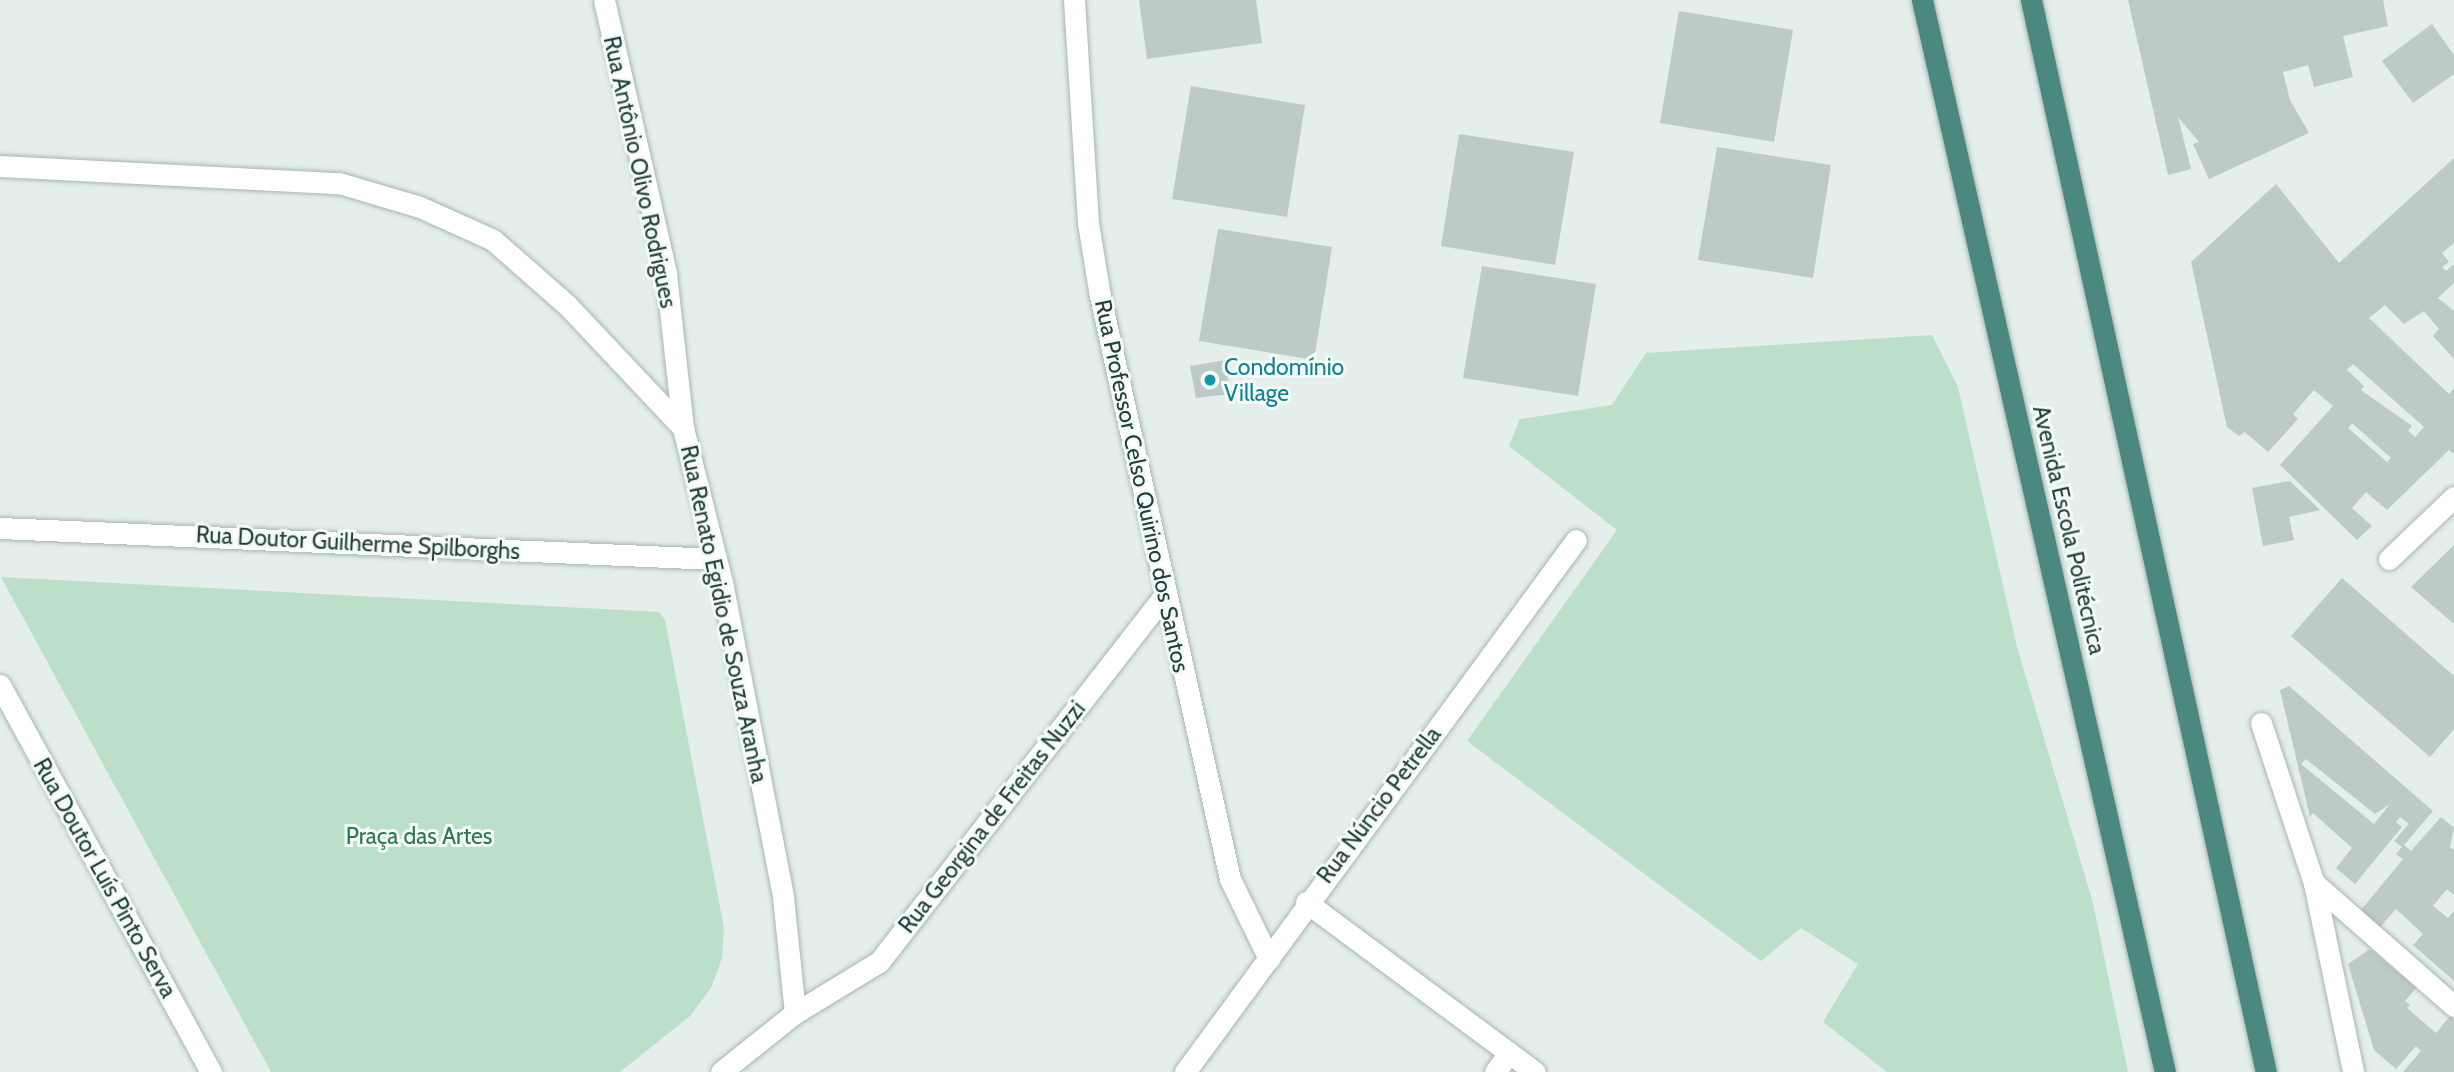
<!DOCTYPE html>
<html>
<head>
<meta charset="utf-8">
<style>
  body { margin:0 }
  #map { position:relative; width:2454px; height:1072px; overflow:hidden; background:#e4eeea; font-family:Cabin,sans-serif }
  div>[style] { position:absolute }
  .green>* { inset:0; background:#bcdfc9 }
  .building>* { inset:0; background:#bccbc6 }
  .roads { filter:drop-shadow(0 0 2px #a6b6b2) drop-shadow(0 0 2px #a6b6b2) }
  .minor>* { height:21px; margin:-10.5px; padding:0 10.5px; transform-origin:10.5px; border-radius:10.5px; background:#fff }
  .trunk>* { height:21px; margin:-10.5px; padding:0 10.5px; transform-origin:10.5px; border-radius:10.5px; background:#4a8880 }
  .dots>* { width:19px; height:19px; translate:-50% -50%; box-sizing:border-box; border:4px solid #f4faf8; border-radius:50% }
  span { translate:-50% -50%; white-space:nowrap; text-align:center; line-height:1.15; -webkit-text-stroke:6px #f4faf8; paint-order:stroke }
  .street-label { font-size:23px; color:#22403b }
  .culture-label { font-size:23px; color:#0d838f }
  .left { translate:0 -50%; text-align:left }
  .park-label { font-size:23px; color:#2c7850 }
</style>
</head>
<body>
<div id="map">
  <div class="green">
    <div style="clip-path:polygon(1932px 335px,1958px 387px,2017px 647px,2093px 903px,2128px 1072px,1887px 1072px,1823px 1022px,1858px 964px,1801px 928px,1761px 961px,1467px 741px,1617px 530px,1509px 446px,1520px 419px,1612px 405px,1646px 353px)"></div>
    <div style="clip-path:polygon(1px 577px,659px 612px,665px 620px,724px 928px,722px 958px,711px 988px,690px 1016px,620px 1072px,271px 1072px)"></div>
  </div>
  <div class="building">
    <div style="clip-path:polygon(1139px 0,1256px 0,1262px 43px,1147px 59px)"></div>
    <div style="clip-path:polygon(2128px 0,2383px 0,2388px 26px,2343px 36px,2353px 77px,2314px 87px,2308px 65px,2283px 72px,2290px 100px,2309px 133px,2209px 179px,2193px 144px,2199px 142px,2178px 117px,2191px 169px,2168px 175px)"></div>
    <div style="clip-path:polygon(1679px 11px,1793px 30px,1774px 142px,1660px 123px)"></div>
    <div style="clip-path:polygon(2432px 24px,2454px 55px,2454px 74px,2413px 103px,2382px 61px)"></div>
    <div style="clip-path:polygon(1191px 86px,1305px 105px,1287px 217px,1172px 199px)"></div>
    <div style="clip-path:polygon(1459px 134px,1574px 152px,1555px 265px,1441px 246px)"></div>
    <div style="clip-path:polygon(1717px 147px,1831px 165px,1813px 278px,1698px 260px)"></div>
    <div style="clip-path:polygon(evenodd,2454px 158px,2454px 243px,2442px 253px,2449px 262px,2442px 267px,2446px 271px,2454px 264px,2454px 283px,2438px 298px,2454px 311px,2454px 359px,2433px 336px,2439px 329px,2424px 311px,2404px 324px,2385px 305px,2369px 318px,2449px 394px,2454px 388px,2454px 454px,2449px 450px,2387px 510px,2366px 492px,2352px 508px,2372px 526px,2357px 540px,2280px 465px,2333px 406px,2314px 390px,2293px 414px,2298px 419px,2268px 452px,2245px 432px,2239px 436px,2227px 427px,2191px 262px,2276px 184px,2339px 263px,2454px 158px,2353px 364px,2424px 427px,2415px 437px,2408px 431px,2412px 426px,2361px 390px,2364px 386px,2347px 370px,2353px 364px,2454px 158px,2352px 423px,2391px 458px,2387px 462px,2348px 428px,2352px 423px)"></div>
    <div style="clip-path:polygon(1218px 229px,1332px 247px,1314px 360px,1199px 341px)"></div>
    <div style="clip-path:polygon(1482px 266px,1596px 284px,1578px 396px,1463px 378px)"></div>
    <div style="clip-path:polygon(1225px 360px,1230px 394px,1196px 398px,1190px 366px)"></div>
    <div style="clip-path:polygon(2290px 481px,2320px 510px,2289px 517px,2294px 540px,2263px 546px,2252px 488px)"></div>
    <div style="clip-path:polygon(2454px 545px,2454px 624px,2411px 587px)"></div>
    <div style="clip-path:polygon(2342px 578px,2454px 676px,2454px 729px,2430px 757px,2291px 636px)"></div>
    <div style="clip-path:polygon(evenodd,2289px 686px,2433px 811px,2404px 845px,2411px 851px,2441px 817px,2454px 828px,2450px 847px,2454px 850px,2454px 895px,2447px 889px,2433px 906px,2448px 918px,2454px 911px,2454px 981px,2413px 945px,2423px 934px,2396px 909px,2380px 927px,2361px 910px,2403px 859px,2396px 854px,2402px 847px,2394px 841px,2409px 824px,2400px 817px,2396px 822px,2402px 827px,2355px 884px,2336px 868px,2352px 848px,2313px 813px,2310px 817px,2280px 690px,2289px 686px,2306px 759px,2375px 814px,2390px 804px,2374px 824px,2301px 764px,2306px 759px)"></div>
    <div style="clip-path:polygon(2370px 949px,2416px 988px,2405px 1001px,2410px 1005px,2407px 1008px,2436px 1033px,2450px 1016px,2454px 1020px,2454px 1072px,2403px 1072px,2421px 1051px,2416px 1046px,2396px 1069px,2374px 1050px,2348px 964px)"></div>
  </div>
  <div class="roads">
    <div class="minor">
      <div style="left:604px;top:0;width:281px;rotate:77.2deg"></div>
      <div style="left:666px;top:274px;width:155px;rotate:83.7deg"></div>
      <div style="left:1074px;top:0;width:223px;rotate:86.4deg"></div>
      <div style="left:1088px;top:223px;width:74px;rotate:80.7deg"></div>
      <div style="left:1100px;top:296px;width:597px;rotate:77.43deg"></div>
      <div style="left:1230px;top:879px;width:89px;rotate:64deg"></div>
      <div style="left:0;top:166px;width:339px;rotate:2.9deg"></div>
      <div style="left:339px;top:183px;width:84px;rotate:16.5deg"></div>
      <div style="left:420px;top:207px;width:80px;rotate:24.3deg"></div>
      <div style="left:493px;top:240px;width:100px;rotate:41.3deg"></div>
      <div style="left:568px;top:306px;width:168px;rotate:46.7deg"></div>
      <div style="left:683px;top:428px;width:159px;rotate:75.8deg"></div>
      <div style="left:722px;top:582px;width:321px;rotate:79deg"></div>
      <div style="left:783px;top:897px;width:117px;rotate:84.1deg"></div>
      <div style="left:0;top:528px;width:717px;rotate:2.48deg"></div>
      <div style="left:2389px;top:559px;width:90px;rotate:-43.6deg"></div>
      <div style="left:0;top:685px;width:441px;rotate:61.4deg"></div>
      <div style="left:2261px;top:723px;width:169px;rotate:71.7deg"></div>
      <div style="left:2314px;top:883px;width:193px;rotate:78.3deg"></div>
      <div style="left:2314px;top:883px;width:186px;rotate:41.3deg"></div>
      <div style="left:1306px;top:902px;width:285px;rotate:36.6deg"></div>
      <div style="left:721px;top:1072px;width:95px;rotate:-38.6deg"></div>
      <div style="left:795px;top:1013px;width:98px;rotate:-31.3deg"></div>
      <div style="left:879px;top:962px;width:465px;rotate:-52.1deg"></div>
      <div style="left:1185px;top:1072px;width:660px;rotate:-53.69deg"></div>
      <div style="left:1495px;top:1072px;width:24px;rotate:-54deg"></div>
    </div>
    <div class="trunk">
      <div style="left:1922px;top:0;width:1099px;rotate:77.23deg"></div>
      <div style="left:2031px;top:0;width:1097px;rotate:77.64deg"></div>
    </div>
  </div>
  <div class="dots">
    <div style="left:1210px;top:380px;background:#0f9aa8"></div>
  </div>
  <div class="street-label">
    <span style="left:640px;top:172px;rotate:78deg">Rua Antônio Olivo Rodrigues</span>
    <span style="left:1142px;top:486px;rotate:78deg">Rua Professor Celso Quirino dos Santos</span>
    <span style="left:2069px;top:530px;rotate:77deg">Avenida Escola Politécnica</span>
    <span style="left:358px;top:543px;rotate:3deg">Rua Doutor Guilherme Spilborghs</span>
    <span style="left:724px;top:614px;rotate:78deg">Rua Renato Egidio de Souza Aranha</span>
    <span style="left:1379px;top:805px;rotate:-53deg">Rua Núncio Petrella</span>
    <span style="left:992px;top:817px;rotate:-52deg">Rua Georgina de Freitas Nuzzi</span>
    <span style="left:105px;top:878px;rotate:61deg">Rua Doutor Luís Pinto Serva</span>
  </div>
  <div class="culture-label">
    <span class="left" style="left:1224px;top:380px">Condomínio<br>Village</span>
  </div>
  <div class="park-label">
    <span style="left:419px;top:836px">Praça das Artes</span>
  </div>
</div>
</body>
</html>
